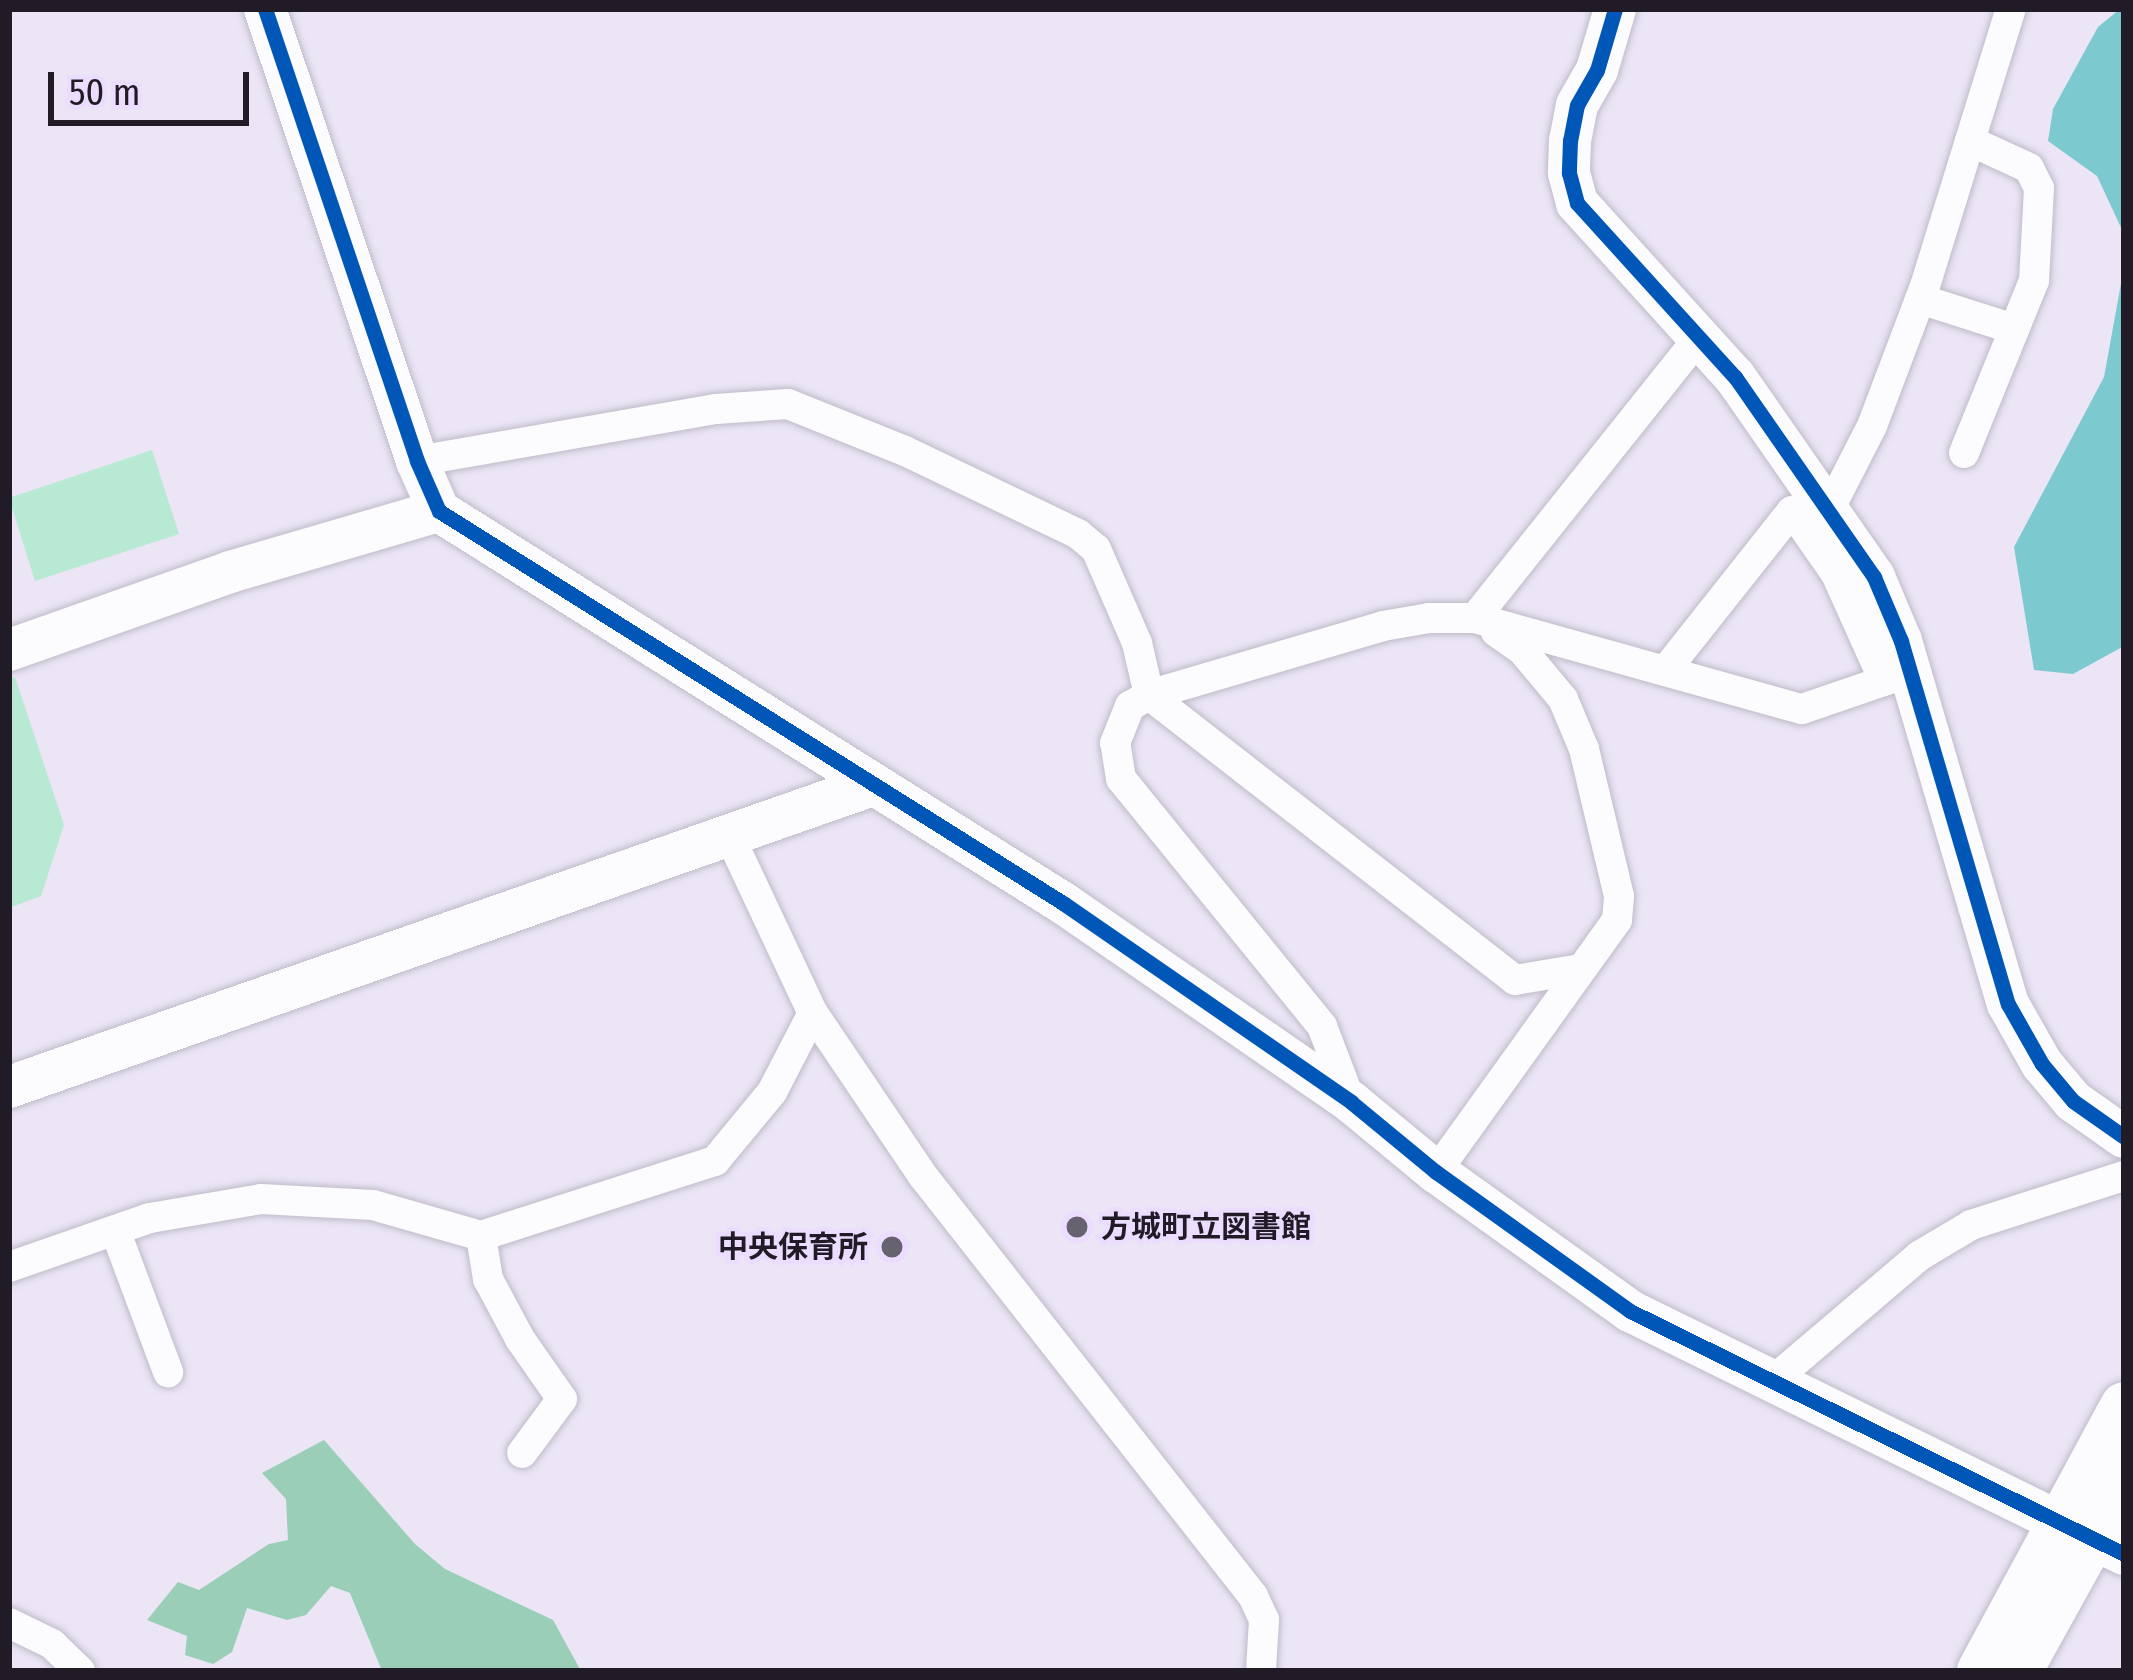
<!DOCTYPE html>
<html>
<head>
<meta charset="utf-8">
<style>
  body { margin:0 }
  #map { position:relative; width:2133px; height:1680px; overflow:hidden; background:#ebe5f6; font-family:"Fira Sans Condensed","Noto Sans JP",sans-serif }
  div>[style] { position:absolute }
  .green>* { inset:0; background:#b8e9d2 }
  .forest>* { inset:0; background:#9aceb7 }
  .water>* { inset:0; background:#7ccacf }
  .roads { filter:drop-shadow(0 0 3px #c0bbc8) drop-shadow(0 0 3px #c0bbc8) }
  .street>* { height:30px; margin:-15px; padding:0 15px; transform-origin:15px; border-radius:15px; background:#fcfbfe }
  .secondary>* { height:42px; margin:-21px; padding:0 21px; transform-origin:21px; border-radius:21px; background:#fcfbfe }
  .primary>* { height:48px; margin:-24px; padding:0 24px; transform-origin:24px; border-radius:24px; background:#fcfbfe }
  .cycleway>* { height:15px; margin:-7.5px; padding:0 7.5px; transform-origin:7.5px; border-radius:7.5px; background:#0057b8 }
  .dots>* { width:33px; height:33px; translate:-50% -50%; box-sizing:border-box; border:6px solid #eaddfe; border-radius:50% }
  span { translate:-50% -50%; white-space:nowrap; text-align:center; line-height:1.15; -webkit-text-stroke:9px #eaddfe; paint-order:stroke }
  .poi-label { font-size:30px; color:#201b27; font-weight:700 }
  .left { translate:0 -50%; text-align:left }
  .right { translate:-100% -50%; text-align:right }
  .frame { position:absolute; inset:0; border:12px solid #201b27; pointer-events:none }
  .scale { position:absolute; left:48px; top:72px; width:201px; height:54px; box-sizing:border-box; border:6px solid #201b27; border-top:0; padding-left:15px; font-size:36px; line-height:42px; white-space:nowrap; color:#201b27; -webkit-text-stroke:9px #eaddfe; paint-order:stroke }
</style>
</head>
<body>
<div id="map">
  <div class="green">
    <div style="clip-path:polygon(152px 450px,179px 534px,35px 581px,9px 498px)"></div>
    <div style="clip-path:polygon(15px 677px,64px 825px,41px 896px,9px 908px,9px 679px)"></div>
  </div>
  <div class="forest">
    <div style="clip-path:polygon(324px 1440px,415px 1544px,445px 1569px,553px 1620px,581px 1671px,382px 1671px,350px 1593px,331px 1586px,306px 1615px,287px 1620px,247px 1608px,232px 1652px,213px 1664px,185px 1655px,187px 1636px,147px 1620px,178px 1582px,199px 1590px,269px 1544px,288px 1540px,286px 1499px,262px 1473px)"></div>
  </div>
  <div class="water">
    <div style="clip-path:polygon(2120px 9px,2124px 9px,2124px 234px,2097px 176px,2048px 141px,2053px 109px,2098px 27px)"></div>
    <div style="clip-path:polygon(2124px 267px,2124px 646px,2073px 674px,2034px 670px,2014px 547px,2104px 377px)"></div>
  </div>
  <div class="roads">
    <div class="street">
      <div style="left:1920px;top:299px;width:99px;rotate:17.7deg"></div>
      <div style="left:1964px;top:453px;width:186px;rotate:-67.9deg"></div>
      <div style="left:2034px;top:281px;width:93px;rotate:-86.9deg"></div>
      <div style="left:2039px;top:188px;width:22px;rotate:-117deg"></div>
      <div style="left:2029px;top:168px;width:65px;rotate:-155.4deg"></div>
      <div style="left:417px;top:461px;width:303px;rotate:-9.9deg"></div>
      <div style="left:716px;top:409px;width:72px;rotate:-4deg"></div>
      <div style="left:788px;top:404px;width:126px;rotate:21.9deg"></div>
      <div style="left:905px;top:451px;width:192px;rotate:25.6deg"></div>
      <div style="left:1078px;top:534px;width:23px;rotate:40deg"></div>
      <div style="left:1096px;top:549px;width:103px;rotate:66.4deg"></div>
      <div style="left:1137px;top:643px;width:53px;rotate:77deg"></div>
      <div style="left:1149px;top:695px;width:464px;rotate:37.9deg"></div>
      <div style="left:1515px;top:980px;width:66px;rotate:-9.6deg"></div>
      <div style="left:1830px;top:508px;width:92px;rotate:-62.9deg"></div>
      <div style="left:1872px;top:426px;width:150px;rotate:-69.3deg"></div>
      <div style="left:1925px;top:286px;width:290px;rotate:-72.8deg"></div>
      <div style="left:1475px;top:618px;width:359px;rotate:-51.4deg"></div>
      <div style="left:1665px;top:671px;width:204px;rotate:-51.6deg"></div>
      <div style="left:1792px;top:511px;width:77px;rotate:55.1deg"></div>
      <div style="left:1836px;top:574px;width:117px;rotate:65.8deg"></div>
      <div style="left:730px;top:837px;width:195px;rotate:64.8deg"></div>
      <div style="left:813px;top:1013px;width:197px;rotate:56deg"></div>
      <div style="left:923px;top:1176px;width:534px;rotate:51.84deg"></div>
      <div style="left:1253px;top:1596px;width:26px;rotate:65deg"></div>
      <div style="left:1264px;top:1620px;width:51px;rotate:93.4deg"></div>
      <div style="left:1351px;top:1102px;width:81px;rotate:-110.9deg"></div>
      <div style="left:1322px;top:1026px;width:318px;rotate:-129.1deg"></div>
      <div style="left:1121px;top:779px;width:36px;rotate:-99deg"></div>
      <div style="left:1115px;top:743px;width:40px;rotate:-68deg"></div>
      <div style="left:1130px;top:706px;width:22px;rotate:-30deg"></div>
      <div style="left:1149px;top:695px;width:244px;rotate:-16.4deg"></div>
      <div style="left:1383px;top:626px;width:47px;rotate:-9.9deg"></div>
      <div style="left:1429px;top:618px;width:46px"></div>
      <div style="left:1475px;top:618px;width:339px;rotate:15.6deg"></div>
      <div style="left:1802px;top:709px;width:114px;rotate:-18.9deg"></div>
      <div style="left:1436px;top:1172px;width:310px;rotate:-54.3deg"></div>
      <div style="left:1617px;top:920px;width:24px;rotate:-85deg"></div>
      <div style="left:1619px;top:896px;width:151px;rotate:-103.4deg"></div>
      <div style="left:1584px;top:749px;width:54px;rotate:-112.8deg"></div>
      <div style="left:1563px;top:699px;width:64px;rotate:-129.9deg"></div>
      <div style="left:1522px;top:650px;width:32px;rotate:-145deg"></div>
      <div style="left:115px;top:1230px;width:152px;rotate:69.5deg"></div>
      <div style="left:481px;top:1236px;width:44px;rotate:80.8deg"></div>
      <div style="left:488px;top:1279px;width:68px;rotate:61.9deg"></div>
      <div style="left:520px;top:1339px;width:73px;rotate:55deg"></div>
      <div style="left:562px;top:1399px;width:67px;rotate:126.5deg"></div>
      <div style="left:9px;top:1267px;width:149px;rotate:-19.2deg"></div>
      <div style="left:150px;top:1218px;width:113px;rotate:-9.7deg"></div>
      <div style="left:261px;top:1199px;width:112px;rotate:3.1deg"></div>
      <div style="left:373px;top:1205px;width:112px;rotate:16deg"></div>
      <div style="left:481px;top:1236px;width:246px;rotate:-17.8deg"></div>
      <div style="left:715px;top:1161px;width:89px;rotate:-50.4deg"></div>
      <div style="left:772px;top:1092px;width:89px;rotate:-62.6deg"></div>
      <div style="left:1770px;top:1383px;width:196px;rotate:-40.4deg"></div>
      <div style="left:1919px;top:1256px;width:61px;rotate:-30.8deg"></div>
      <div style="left:1971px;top:1225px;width:161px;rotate:-17.8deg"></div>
      <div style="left:9px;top:1623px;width:48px;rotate:26deg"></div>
      <div style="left:52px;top:1644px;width:39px;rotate:44deg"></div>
    </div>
    <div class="secondary">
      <div style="left:265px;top:9px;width:477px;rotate:71.4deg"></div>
      <div style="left:417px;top:461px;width:55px;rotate:66.3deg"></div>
      <div style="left:439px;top:511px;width:737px;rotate:32.14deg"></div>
      <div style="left:1063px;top:903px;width:350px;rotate:34.6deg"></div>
      <div style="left:1351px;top:1102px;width:110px;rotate:39.5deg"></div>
      <div style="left:1436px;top:1172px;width:239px;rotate:35.6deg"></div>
      <div style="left:1630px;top:1311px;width:551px;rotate:26.19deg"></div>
      <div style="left:1615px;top:9px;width:64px;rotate:106.4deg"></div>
      <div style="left:1597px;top:70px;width:40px;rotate:119.7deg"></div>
      <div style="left:1577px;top:105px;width:36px;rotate:101deg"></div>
      <div style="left:1570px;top:140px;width:33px;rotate:92deg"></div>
      <div style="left:1569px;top:173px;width:31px;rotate:75deg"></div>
      <div style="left:1577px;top:203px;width:235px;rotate:47.8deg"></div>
      <div style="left:1735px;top:377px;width:244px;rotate:55.2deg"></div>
      <div style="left:1874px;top:577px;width:69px;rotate:67.1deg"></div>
      <div style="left:1901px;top:641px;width:378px;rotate:73.6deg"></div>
      <div style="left:2008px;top:1004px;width:69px;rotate:60.5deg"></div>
      <div style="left:2042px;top:1064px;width:48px;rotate:50deg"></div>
      <div style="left:2073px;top:1101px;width:62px;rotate:35.2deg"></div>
      <div style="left:9px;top:650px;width:234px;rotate:-19.4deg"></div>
      <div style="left:230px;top:572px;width:218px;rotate:-16.3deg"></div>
      <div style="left:9px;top:1087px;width:915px;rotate:-19.27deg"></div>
    </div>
    <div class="primary">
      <div style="left:1981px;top:1671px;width:301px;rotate:-61.6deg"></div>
      <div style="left:2018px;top:1671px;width:218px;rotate:-61deg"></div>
    </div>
  </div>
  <div class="cycleway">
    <div style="left:265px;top:9px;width:477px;rotate:71.4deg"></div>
    <div style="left:417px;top:461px;width:55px;rotate:66.3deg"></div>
    <div style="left:439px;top:511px;width:737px;rotate:32.14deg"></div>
    <div style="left:1063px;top:903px;width:350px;rotate:34.6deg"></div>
    <div style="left:1351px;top:1102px;width:110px;rotate:39.5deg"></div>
    <div style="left:1436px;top:1172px;width:239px;rotate:35.6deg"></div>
    <div style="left:1630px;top:1311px;width:551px;rotate:26.19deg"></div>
    <div style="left:1615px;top:9px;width:64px;rotate:106.4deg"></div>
    <div style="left:1597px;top:70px;width:40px;rotate:119.7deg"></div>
    <div style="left:1577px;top:105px;width:36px;rotate:101deg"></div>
    <div style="left:1570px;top:140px;width:33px;rotate:92deg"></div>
    <div style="left:1569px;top:173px;width:31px;rotate:75deg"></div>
    <div style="left:1577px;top:203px;width:235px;rotate:47.8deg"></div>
    <div style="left:1735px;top:377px;width:244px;rotate:55.2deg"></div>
    <div style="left:1874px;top:577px;width:69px;rotate:67.1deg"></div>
    <div style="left:1901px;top:641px;width:378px;rotate:73.6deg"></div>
    <div style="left:2008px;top:1004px;width:69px;rotate:60.5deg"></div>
    <div style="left:2042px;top:1064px;width:48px;rotate:50deg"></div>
    <div style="left:2073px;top:1101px;width:62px;rotate:35.2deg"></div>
  </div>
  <div class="dots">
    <div style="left:1077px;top:1227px;background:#67626f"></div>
    <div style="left:892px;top:1247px;background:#67626f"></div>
  </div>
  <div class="poi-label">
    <span class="left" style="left:1101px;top:1227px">方城町立図書館</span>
    <span class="right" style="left:868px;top:1247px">中央保育所</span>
  </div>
  <div class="frame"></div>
  <div class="scale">50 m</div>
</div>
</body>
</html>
